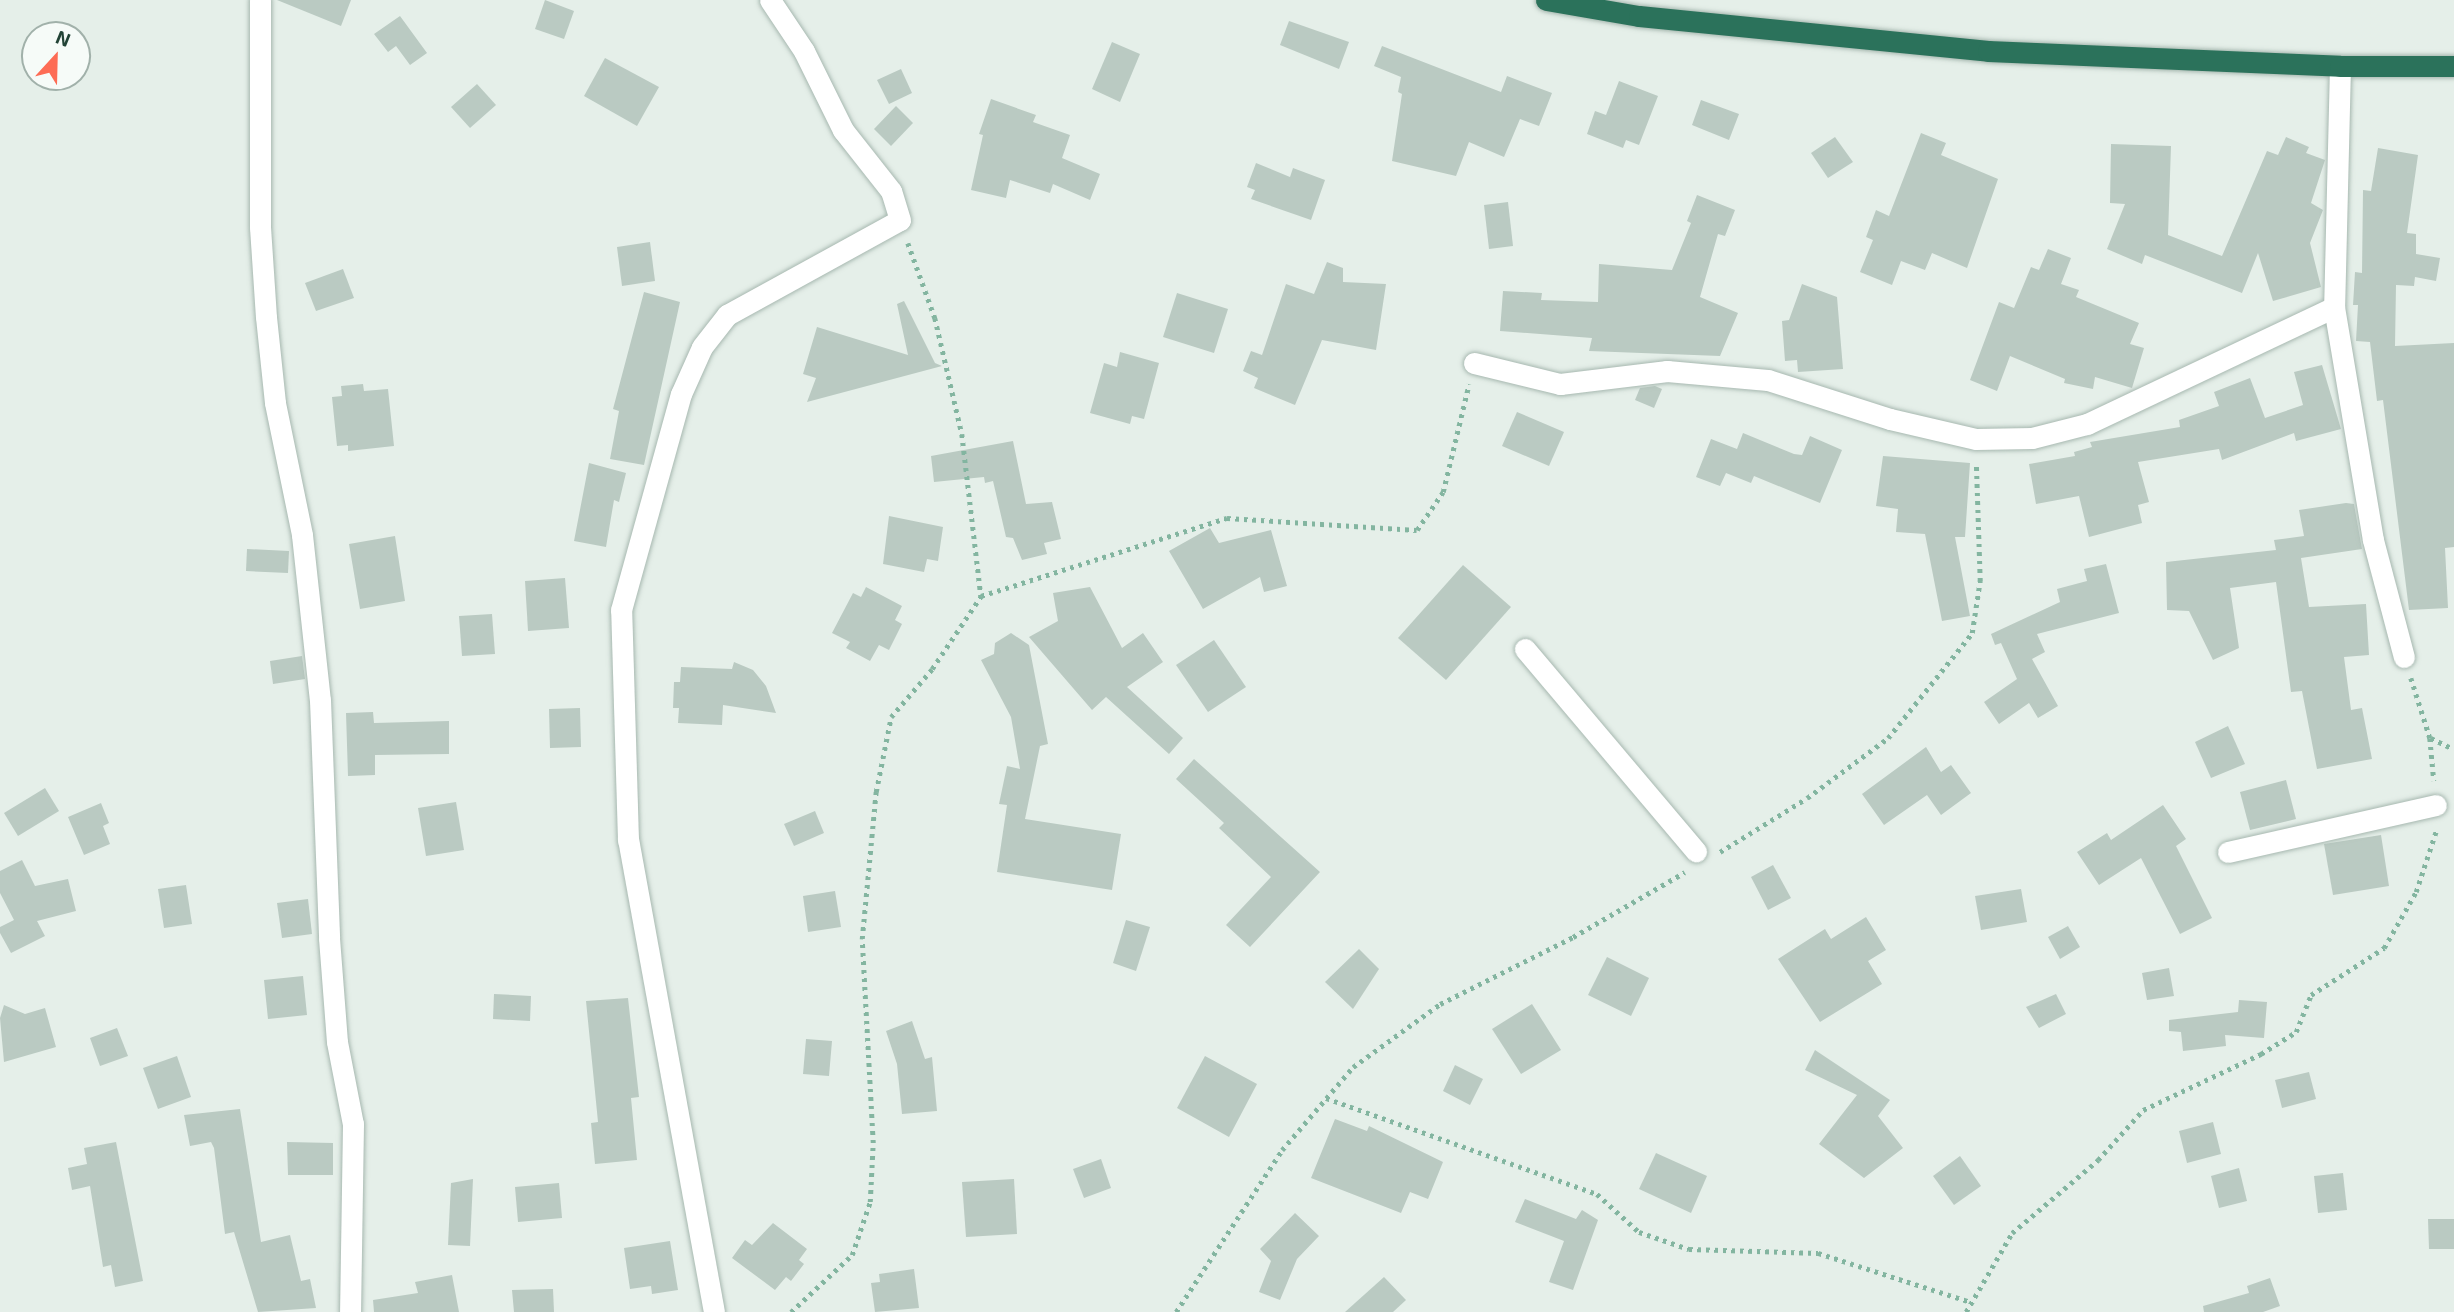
<!DOCTYPE html>
<html>
<head>
<meta charset="utf-8">
<style>
  body { margin:0 }
  #map { position:relative; width:2454px; height:1312px; overflow:hidden; background:#e5efe9; font-family:"Exo 2",sans-serif }
  div>[style] { position:absolute }
  .building>* { inset:0; background:#bacac2 }
  .path>* { height:4.5px; margin-top:-2.25px; transform-origin:0; background:repeating-linear-gradient(90deg,#83b5a0 0 3.5px,transparent 0 8.5px) }
  .roads { filter:drop-shadow(0 0 2px #a7b8b0) drop-shadow(0 0 2px #a7b8b0) }
  .street>* { height:21px; margin:-10.5px; padding:0 10.5px; transform-origin:10.5px; border-radius:10.5px; background:#fff }
  .highway>* { height:21px; margin:-10.5px; padding:0 10.5px; transform-origin:10.5px; border-radius:10.5px; background:#2b725b }
  span { translate:-50% -50%; white-space:nowrap; text-align:center; line-height:1.15; -webkit-text-stroke:6px #f6fbf8; paint-order:stroke }
  .north { position:absolute; left:21px; top:21px; width:70px; height:70px; box-sizing:border-box; background:#f6fbf8; border:2px solid #a1b1aa; border-radius:50%; rotate:22deg; font-size:19px; font-weight:700; line-height:28px; text-align:center; color:#224336 }
  .north::after { content:''; display:block; margin:auto; width:24px; height:32px; background:#fd6c55; clip-path:polygon(50% 0,100% 100%,50% 72%,0 100%) }
</style>
</head>
<body>
<div id="map">
  <div class="building">
    <div style="clip-path:polygon(277px 0,351px 0,341px 26px)"></div>
    <div style="clip-path:polygon(545px 0,574px 11px,564px 39px,535px 29px)"></div>
    <div style="clip-path:polygon(400px 16px,427px 53px,410px 65px,396px 46px,388px 52px,374px 34px)"></div>
    <div style="clip-path:polygon(1289px 21px,1349px 42px,1339px 69px,1280px 45px)"></div>
    <div style="clip-path:polygon(1112px 42px,1140px 54px,1120px 102px,1092px 89px)"></div>
    <div style="clip-path:polygon(1382px 46px,1501px 92px,1507px 76px,1552px 93px,1539px 126px,1520px 119px,1504px 157px,1469px 142px,1456px 176px,1392px 161px,1402px 94px,1398px 92px,1401px 77px,1374px 66px)"></div>
    <div style="clip-path:polygon(605px 58px,659px 87px,637px 126px,584px 96px)"></div>
    <div style="clip-path:polygon(901px 69px,912px 93px,889px 104px,877px 80px)"></div>
    <div style="clip-path:polygon(1619px 81px,1658px 96px,1639px 145px,1626px 140px,1623px 148px,1587px 134px,1595px 111px,1606px 115px)"></div>
    <div style="clip-path:polygon(477px 84px,496px 105px,470px 128px,451px 107px)"></div>
    <div style="clip-path:polygon(991px 99px,1036px 115px,1033px 122px,1070px 135px,1062px 158px,1100px 174px,1090px 200px,1053px 184px,1050px 193px,1010px 180px,1006px 198px,971px 190px,983px 135px,979px 134px)"></div>
    <div style="clip-path:polygon(1701px 100px,1739px 114px,1729px 140px,1692px 125px)"></div>
    <div style="clip-path:polygon(896px 106px,913px 123px,891px 146px,874px 129px)"></div>
    <div style="clip-path:polygon(1921px 133px,1946px 143px,1941px 155px,1998px 179px,1967px 268px,1932px 253px,1925px 270px,1901px 261px,1892px 285px,1860px 272px,1873px 240px,1866px 237px,1876px 210px,1889px 216px)"></div>
    <div style="clip-path:polygon(1835px 137px,1853px 162px,1828px 178px,1811px 153px)"></div>
    <div style="clip-path:polygon(2286px 137px,2309px 147px,2306px 153px,2325px 160px,2311px 203px,2323px 210px,2310px 243px,2321px 287px,2273px 301px,2258px 253px,2242px 293px,2145px 255px,2142px 264px,2107px 249px,2125px 204px,2110px 203px,2111px 144px,2171px 146px,2168px 235px,2222px 256px,2267px 151px,2278px 155px)"></div>
    <div style="clip-path:polygon(2378px 148px,2418px 155px,2407px 233px,2416px 234px,2416px 254px,2440px 258px,2436px 281px,2415px 277px,2414px 286px,2396px 285px,2395px 346px,2454px 343px,2454px 547px,2445px 548px,2448px 608px,2409px 610px,2383px 400px,2377px 401px,2370px 342px,2356px 341px,2358px 305px,2353px 305px,2355px 272px,2362px 273px,2363px 190px,2371px 191px)"></div>
    <div style="clip-path:polygon(1256px 163px,1290px 177px,1293px 168px,1325px 180px,1311px 220px,1251px 199px,1255px 190px,1247px 187px)"></div>
    <div style="clip-path:polygon(1697px 195px,1735px 210px,1725px 236px,1718px 234px,1700px 297px,1738px 313px,1720px 356px,1589px 351px,1592px 338px,1500px 331px,1503px 291px,1542px 293px,1541px 300px,1598px 302px,1599px 264px,1672px 270px,1691px 223px,1687px 221px)"></div>
    <div style="clip-path:polygon(1508px 202px,1513px 246px,1489px 249px,1484px 205px)"></div>
    <div style="clip-path:polygon(650px 242px,655px 281px,622px 286px,617px 247px)"></div>
    <div style="clip-path:polygon(2048px 249px,2071px 258px,2061px 284px,2079px 290px,2076px 297px,2139px 323px,2130px 344px,2144px 348px,2132px 388px,2095px 377px,2093px 389px,2064px 383px,2065px 379px,2010px 356px,1997px 391px,1970px 380px,1999px 302px,2014px 308px,2031px 267px,2039px 270px)"></div>
    <div style="clip-path:polygon(1327px 262px,1343px 268px,1343px 282px,1386px 284px,1376px 350px,1322px 340px,1295px 405px,1254px 388px,1258px 378px,1243px 371px,1251px 351px,1262px 355px,1286px 284px,1314px 294px)"></div>
    <div style="clip-path:polygon(343px 269px,354px 298px,316px 311px,305px 283px)"></div>
    <div style="clip-path:polygon(1802px 284px,1837px 297px,1843px 369px,1798px 372px,1797px 360px,1785px 361px,1782px 321px,1789px 320px)"></div>
    <div style="clip-path:polygon(644px 292px,680px 302px,644px 465px,610px 459px,619px 411px,613px 409px)"></div>
    <div style="clip-path:polygon(1177px 293px,1228px 309px,1214px 353px,1163px 337px)"></div>
    <div style="clip-path:polygon(904px 301px,935px 363px,942px 366px,807px 402px,816px 378px,803px 374px,817px 327px,908px 355px,897px 304px)"></div>
    <div style="clip-path:polygon(1120px 352px,1159px 363px,1144px 419px,1132px 416px,1130px 424px,1090px 413px,1104px 363px,1117px 367px)"></div>
    <div style="clip-path:polygon(2322px 365px,2341px 429px,2296px 441px,2294px 433px,2222px 460px,2219px 449px,2138px 462px,2149px 502px,2138px 505px,2142px 523px,2089px 537px,2079px 496px,2036px 504px,2029px 464px,2075px 456px,2074px 452px,2092px 447px,2090px 442px,2180px 427px,2179px 420px,2219px 406px,2214px 392px,2250px 378px,2265px 418px,2303px 405px,2294px 372px)"></div>
    <div style="clip-path:polygon(363px 384px,364px 391px,388px 389px,394px 446px,348px 451px,348px 445px,337px 446px,332px 397px,342px 396px,341px 386px)"></div>
    <div style="clip-path:polygon(1655px 386px,1662px 389px,1654px 408px,1635px 400px,1640px 388px)"></div>
    <div style="clip-path:polygon(1517px 412px,1564px 432px,1549px 466px,1502px 446px)"></div>
    <div style="clip-path:polygon(1743px 433px,1794px 454px,1802px 455px,1810px 436px,1842px 450px,1820px 503px,1754px 476px,1751px 483px,1726px 473px,1720px 486px,1696px 477px,1711px 439px,1737px 449px)"></div>
    <div style="clip-path:polygon(1013px 441px,1026px 504px,1052px 502px,1061px 539px,1044px 543px,1047px 554px,1022px 560px,1013px 538px,1006px 537px,993px 481px,985px 483px,984px 477px,934px 482px,931px 456px)"></div>
    <div style="clip-path:polygon(1883px 456px,1970px 463px,1965px 537px,1955px 537px,1970px 616px,1942px 621px,1925px 534px,1896px 532px,1898px 509px,1876px 506px)"></div>
    <div style="clip-path:polygon(589px 463px,626px 473px,619px 502px,614px 500px,606px 547px,574px 541px)"></div>
    <div style="clip-path:polygon(2346px 503px,2354px 504px,2362px 549px,2301px 558px,2309px 607px,2366px 604px,2369px 655px,2344px 657px,2351px 710px,2362px 708px,2372px 759px,2317px 769px,2302px 691px,2291px 692px,2276px 582px,2230px 588px,2239px 648px,2213px 660px,2189px 611px,2167px 610px,2166px 562px,2276px 550px,2274px 540px,2304px 536px,2299px 510px)"></div>
    <div style="clip-path:polygon(889px 516px,943px 527px,938px 561px,927px 559px,924px 572px,883px 564px)"></div>
    <div style="clip-path:polygon(1210px 528px,1219px 543px,1271px 530px,1287px 586px,1264px 592px,1260px 577px,1203px 609px,1169px 551px)"></div>
    <div style="clip-path:polygon(395px 536px,405px 601px,360px 609px,349px 544px)"></div>
    <div style="clip-path:polygon(247px 549px,289px 551px,288px 573px,246px 571px)"></div>
    <div style="clip-path:polygon(2106px 564px,2119px 613px,2037px 634px,2045px 652px,2032px 659px,2058px 706px,2038px 718px,2029px 703px,1999px 724px,1984px 702px,2017px 679px,2001px 643px,1995px 645px,1991px 634px,2060px 602px,2057px 589px,2087px 581px,2084px 569px)"></div>
    <div style="clip-path:polygon(1463px 565px,1511px 607px,1446px 680px,1398px 638px)"></div>
    <div style="clip-path:polygon(565px 578px,569px 628px,528px 631px,525px 581px)"></div>
    <div style="clip-path:polygon(866px 587px,902px 606px,895px 620px,902px 624px,889px 650px,879px 645px,870px 661px,846px 648px,850px 642px,832px 633px,853px 593px,861px 597px)"></div>
    <div style="clip-path:polygon(1090px 587px,1122px 648px,1143px 633px,1163px 662px,1127px 687px,1183px 738px,1169px 754px,1106px 697px,1092px 710px,1029px 637px,1058px 621px,1053px 593px)"></div>
    <div style="clip-path:polygon(492px 614px,495px 654px,462px 656px,459px 616px)"></div>
    <div style="clip-path:polygon(1011px 633px,1029px 645px,1048px 744px,1040px 746px,1025px 819px,1121px 834px,1112px 890px,997px 872px,1007px 805px,999px 804px,1007px 766px,1020px 769px,1011px 717px,981px 660px,994px 654px,995px 643px)"></div>
    <div style="clip-path:polygon(1214px 640px,1246px 687px,1208px 712px,1176px 665px)"></div>
    <div style="clip-path:polygon(302px 656px,305px 679px,273px 684px,270px 661px)"></div>
    <div style="clip-path:polygon(734px 662px,753px 670px,766px 686px,776px 713px,723px 705px,722px 725px,678px 723px,679px 708px,673px 708px,674px 682px,680px 682px,681px 667px,732px 669px)"></div>
    <div style="clip-path:polygon(580px 708px,581px 747px,550px 748px,549px 709px)"></div>
    <div style="clip-path:polygon(373px 712px,374px 723px,449px 721px,449px 754px,375px 755px,375px 775px,348px 776px,346px 713px)"></div>
    <div style="clip-path:polygon(2228px 726px,2245px 764px,2211px 778px,2195px 742px)"></div>
    <div style="clip-path:polygon(1926px 747px,1941px 772px,1951px 765px,1971px 793px,1941px 815px,1927px 795px,1884px 825px,1862px 794px)"></div>
    <div style="clip-path:polygon(1194px 759px,1320px 872px,1250px 947px,1226px 925px,1271px 877px,1219px 828px,1224px 823px,1176px 779px)"></div>
    <div style="clip-path:polygon(2286px 780px,2296px 819px,2250px 830px,2240px 792px)"></div>
    <div style="clip-path:polygon(45px 788px,59px 811px,18px 836px,4px 813px)"></div>
    <div style="clip-path:polygon(456px 802px,464px 850px,426px 856px,418px 808px)"></div>
    <div style="clip-path:polygon(101px 803px,109px 823px,103px 826px,110px 844px,84px 855px,68px 817px)"></div>
    <div style="clip-path:polygon(2163px 805px,2186px 839px,2176px 846px,2212px 918px,2180px 934px,2141px 858px,2099px 885px,2077px 852px,2107px 833px,2111px 840px)"></div>
    <div style="clip-path:polygon(815px 811px,824px 833px,794px 846px,784px 824px)"></div>
    <div style="clip-path:polygon(2381px 835px,2389px 886px,2333px 895px,2324px 844px)"></div>
    <div style="clip-path:polygon(22px 860px,35px 886px,68px 879px,76px 911px,37px 921px,45px 936px,11px 953px,0 933px,0 927px,14px 920px,0 893px,0 871px)"></div>
    <div style="clip-path:polygon(1773px 865px,1791px 898px,1768px 910px,1751px 877px)"></div>
    <div style="clip-path:polygon(186px 885px,192px 924px,164px 928px,158px 889px)"></div>
    <div style="clip-path:polygon(2021px 889px,2027px 922px,1981px 930px,1975px 896px)"></div>
    <div style="clip-path:polygon(835px 891px,841px 927px,808px 932px,803px 896px)"></div>
    <div style="clip-path:polygon(308px 899px,312px 934px,282px 938px,277px 903px)"></div>
    <div style="clip-path:polygon(1866px 917px,1886px 950px,1868px 961px,1882px 984px,1820px 1022px,1778px 959px,1825px 929px,1831px 939px)"></div>
    <div style="clip-path:polygon(1126px 920px,1150px 927px,1136px 971px,1113px 963px)"></div>
    <div style="clip-path:polygon(2068px 926px,2080px 947px,2060px 959px,2048px 937px)"></div>
    <div style="clip-path:polygon(1359px 949px,1379px 969px,1353px 1009px,1325px 982px)"></div>
    <div style="clip-path:polygon(1607px 957px,1649px 978px,1631px 1016px,1588px 995px)"></div>
    <div style="clip-path:polygon(2169px 968px,2174px 996px,2147px 1000px,2142px 973px)"></div>
    <div style="clip-path:polygon(303px 976px,307px 1015px,268px 1019px,264px 980px)"></div>
    <div style="clip-path:polygon(494px 994px,531px 996px,530px 1021px,493px 1019px)"></div>
    <div style="clip-path:polygon(2056px 994px,2066px 1014px,2039px 1028px,2026px 1007px)"></div>
    <div style="clip-path:polygon(628px 998px,639px 1097px,631px 1098px,637px 1160px,595px 1164px,591px 1123px,598px 1122px,586px 1001px)"></div>
    <div style="clip-path:polygon(2239px 1000px,2267px 1002px,2264px 1038px,2225px 1035px,2226px 1046px,2183px 1051px,2181px 1032px,2169px 1031px,2169px 1020px,2238px 1012px)"></div>
    <div style="clip-path:polygon(1532px 1004px,1561px 1050px,1521px 1074px,1492px 1029px)"></div>
    <div style="clip-path:polygon(4px 1005px,25px 1014px,45px 1008px,56px 1047px,4px 1062px,0 1018px)"></div>
    <div style="clip-path:polygon(912px 1021px,925px 1059px,932px 1057px,937px 1111px,902px 1114px,897px 1064px,886px 1031px)"></div>
    <div style="clip-path:polygon(117px 1028px,128px 1056px,100px 1066px,90px 1038px)"></div>
    <div style="clip-path:polygon(806px 1039px,832px 1041px,829px 1076px,803px 1074px)"></div>
    <div style="clip-path:polygon(1815px 1050px,1890px 1100px,1878px 1116px,1903px 1148px,1864px 1178px,1819px 1144px,1857px 1095px,1805px 1070px)"></div>
    <div style="clip-path:polygon(177px 1056px,191px 1097px,158px 1109px,143px 1068px)"></div>
    <div style="clip-path:polygon(1205px 1056px,1257px 1084px,1229px 1137px,1177px 1108px)"></div>
    <div style="clip-path:polygon(1455px 1065px,1483px 1079px,1470px 1105px,1443px 1091px)"></div>
    <div style="clip-path:polygon(2309px 1072px,2316px 1099px,2282px 1108px,2275px 1080px)"></div>
    <div style="clip-path:polygon(240px 1109px,261px 1242px,290px 1235px,301px 1281px,310px 1279px,316px 1308px,258px 1312px,234px 1232px,225px 1234px,214px 1148px,211px 1142px,190px 1146px,184px 1115px)"></div>
    <div style="clip-path:polygon(1335px 1119px,1367px 1131px,1369px 1126px,1443px 1162px,1428px 1199px,1410px 1192px,1401px 1213px,1311px 1178px)"></div>
    <div style="clip-path:polygon(2213px 1122px,2221px 1154px,2187px 1163px,2179px 1131px)"></div>
    <div style="clip-path:polygon(116px 1142px,143px 1281px,115px 1287px,111px 1265px,103px 1267px,90px 1186px,72px 1190px,68px 1168px,87px 1164px,84px 1148px)"></div>
    <div style="clip-path:polygon(287px 1142px,333px 1143px,333px 1175px,288px 1175px)"></div>
    <div style="clip-path:polygon(1656px 1153px,1707px 1176px,1691px 1213px,1639px 1189px)"></div>
    <div style="clip-path:polygon(1960px 1156px,1981px 1186px,1954px 1205px,1933px 1176px)"></div>
    <div style="clip-path:polygon(1101px 1159px,1111px 1188px,1084px 1198px,1073px 1169px)"></div>
    <div style="clip-path:polygon(2239px 1168px,2247px 1201px,2219px 1208px,2211px 1176px)"></div>
    <div style="clip-path:polygon(2343px 1173px,2347px 1210px,2318px 1213px,2314px 1176px)"></div>
    <div style="clip-path:polygon(473px 1179px,470px 1246px,448px 1245px,451px 1183px)"></div>
    <div style="clip-path:polygon(1014px 1179px,1017px 1234px,966px 1237px,962px 1182px)"></div>
    <div style="clip-path:polygon(559px 1183px,562px 1218px,518px 1222px,515px 1187px)"></div>
    <div style="clip-path:polygon(1525px 1199px,1576px 1219px,1582px 1210px,1598px 1220px,1573px 1290px,1549px 1282px,1564px 1241px,1515px 1222px)"></div>
    <div style="clip-path:polygon(1295px 1213px,1319px 1236px,1297px 1259px,1280px 1300px,1259px 1292px,1271px 1261px,1260px 1249px)"></div>
    <div style="clip-path:polygon(2428px 1219px,2454px 1219px,2454px 1249px,2429px 1249px)"></div>
    <div style="clip-path:polygon(773px 1223px,807px 1249px,799px 1260px,804px 1264px,791px 1281px,786px 1277px,775px 1290px,732px 1258px,745px 1240px,752px 1245px)"></div>
    <div style="clip-path:polygon(670px 1241px,678px 1290px,652px 1294px,651px 1286px,630px 1289px,624px 1248px)"></div>
    <div style="clip-path:polygon(914px 1269px,919px 1308px,875px 1312px,871px 1283px,880px 1282px,879px 1274px)"></div>
    <div style="clip-path:polygon(452px 1275px,459px 1312px,374px 1312px,373px 1300px,418px 1293px,415px 1282px)"></div>
    <div style="clip-path:polygon(1384px 1277px,1406px 1300px,1393px 1312px,1345px 1312px)"></div>
    <div style="clip-path:polygon(2270px 1278px,2280px 1306px,2263px 1312px,2204px 1312px,2203px 1306px,2249px 1293px,2247px 1286px)"></div>
    <div style="clip-path:polygon(553px 1289px,554px 1312px,514px 1312px,512px 1290px)"></div>
  </div>
  <div class="path">
    <div style="left:908px;top:243px;width:80px;rotate:70.2deg"></div>
    <div style="left:935px;top:318px;width:119px;rotate:76.9deg"></div>
    <div style="left:962px;top:434px;width:163px;rotate:83.3deg"></div>
    <div style="left:981px;top:596px;width:258px;rotate:-17.6deg"></div>
    <div style="left:1227px;top:518px;width:190px;rotate:3.6deg"></div>
    <div style="left:1417px;top:530px;width:46px;rotate:-55.6deg"></div>
    <div style="left:1443px;top:492px;width:111px;rotate:-76.5deg"></div>
    <div style="left:2411px;top:678px;width:63px;rotate:72.4deg"></div>
    <div style="left:2430px;top:738px;width:43px;rotate:84.7deg"></div>
    <div style="left:2431px;top:738px;width:25px;rotate:26deg"></div>
    <div style="left:1720px;top:852px;width:102px;rotate:-31.8deg"></div>
    <div style="left:1807px;top:798px;width:101px;rotate:-36.5deg"></div>
    <div style="left:1888px;top:738px;width:134px;rotate:-51.3deg"></div>
    <div style="left:1972px;top:633px;width:53px;rotate:-81.3deg"></div>
    <div style="left:1980px;top:581px;width:119px;rotate:-91.9deg"></div>
    <div style="left:1326px;top:1098px;width:288px;rotate:19.5deg"></div>
    <div style="left:1597px;top:1194px;width:57px;rotate:42.1deg"></div>
    <div style="left:1639px;top:1232px;width:53px;rotate:18.8deg"></div>
    <div style="left:1689px;top:1249px;width:129px;rotate:1.8deg"></div>
    <div style="left:1818px;top:1253px;width:161px;rotate:17.8deg"></div>
    <div style="left:791px;top:1312px;width:83px;rotate:-43.1deg"></div>
    <div style="left:852px;top:1255px;width:56px;rotate:-71.2deg"></div>
    <div style="left:870px;top:1202px;width:59px;rotate:-87.1deg"></div>
    <div style="left:873px;top:1143px;width:204px;rotate:-93.1deg"></div>
    <div style="left:862px;top:939px;width:148px;rotate:-84.6deg"></div>
    <div style="left:876px;top:792px;width:76px;rotate:-78.7deg"></div>
    <div style="left:891px;top:717px;width:63px;rotate:-49.5deg"></div>
    <div style="left:932px;top:669px;width:88px;rotate:-56.1deg"></div>
    <div style="left:1176px;top:1312px;width:194px;rotate:-56.8deg"></div>
    <div style="left:1282px;top:1150px;width:109px;rotate:-49.5deg"></div>
    <div style="left:1353px;top:1067px;width:107px;rotate:-35.9deg"></div>
    <div style="left:1440px;top:1004px;width:149px;rotate:-26.7deg"></div>
    <div style="left:1573px;top:937px;width:129px;rotate:-30.1deg"></div>
    <div style="left:1966px;top:1312px;width:91px;rotate:-59.8deg"></div>
    <div style="left:2012px;top:1233px;width:113px;rotate:-40.3deg"></div>
    <div style="left:2098px;top:1160px;width:67px;rotate:-48deg"></div>
    <div style="left:2143px;top:1110px;width:131px;rotate:-25.4deg"></div>
    <div style="left:2261px;top:1054px;width:41px;rotate:-32.2deg"></div>
    <div style="left:2296px;top:1032px;width:40px;rotate:-68deg"></div>
    <div style="left:2311px;top:995px;width:87px;rotate:-32.8deg"></div>
    <div style="left:2384px;top:948px;width:64px;rotate:-60.3deg"></div>
    <div style="left:2416px;top:892px;width:67px;rotate:-71.8deg"></div>
  </div>
  <div class="roads">
    <div class="street">
      <div style="left:260px;top:0;width:227px;rotate:90deg"></div>
      <div style="left:260px;top:227px;width:90px;rotate:86.2deg"></div>
      <div style="left:266px;top:317px;width:86px;rotate:84deg"></div>
      <div style="left:275px;top:403px;width:135px;rotate:78.4deg"></div>
      <div style="left:302px;top:535px;width:166px;rotate:83.8deg"></div>
      <div style="left:320px;top:700px;width:238px;rotate:87.8deg"></div>
      <div style="left:329px;top:938px;width:104px;rotate:85.6deg"></div>
      <div style="left:337px;top:1042px;width:84px;rotate:79deg"></div>
      <div style="left:353px;top:1124px;width:188px;rotate:90.9deg"></div>
      <div style="left:2340px;top:66px;width:241px;rotate:91.4deg"></div>
      <div style="left:2334px;top:307px;width:236px;rotate:80.5deg"></div>
      <div style="left:2373px;top:540px;width:121px;rotate:75.2deg"></div>
      <div style="left:1474px;top:363px;width:89px;rotate:13.7deg"></div>
      <div style="left:1560px;top:384px;width:108px;rotate:-6.9deg"></div>
      <div style="left:1667px;top:371px;width:101px;rotate:5.1deg"></div>
      <div style="left:1768px;top:380px;width:128px;rotate:17.7deg"></div>
      <div style="left:1890px;top:419px;width:88px;rotate:13.1deg"></div>
      <div style="left:1976px;top:439px;width:56px;rotate:-1deg"></div>
      <div style="left:2032px;top:438px;width:57px;rotate:-14.3deg"></div>
      <div style="left:2087px;top:424px;width:273px;rotate:-25.3deg"></div>
      <div style="left:1525px;top:649px;width:265px;rotate:49.8deg"></div>
      <div style="left:2228px;top:852px;width:213px;rotate:-12.7deg"></div>
      <div style="left:714px;top:1312px;width:480px;rotate:-100.3deg"></div>
      <div style="left:628px;top:840px;width:230px;rotate:-91.7deg"></div>
      <div style="left:621px;top:610px;width:224px;rotate:-74.5deg"></div>
      <div style="left:681px;top:394px;width:51px;rotate:-65.9deg"></div>
      <div style="left:702px;top:347px;width:41px;rotate:-52deg"></div>
      <div style="left:727px;top:315px;width:197px;rotate:-28.8deg"></div>
      <div style="left:900px;top:220px;width:30px;rotate:-107deg"></div>
      <div style="left:891px;top:191px;width:78px;rotate:-128.2deg"></div>
      <div style="left:843px;top:130px;width:88px;rotate:-116.3deg"></div>
      <div style="left:804px;top:51px;width:61px;rotate:-123.7deg"></div>
    </div>
    <div class="highway">
      <div style="left:1546px;top:0;width:94px;rotate:9.8deg"></div>
      <div style="left:1639px;top:16px;width:351px;rotate:5.7deg"></div>
      <div style="left:1988px;top:51px;width:352px;rotate:2.4deg"></div>
      <div style="left:2340px;top:66px;width:114px"></div>
    </div>
  </div>
  <div class="north">N</div>
</div>
</body>
</html>
